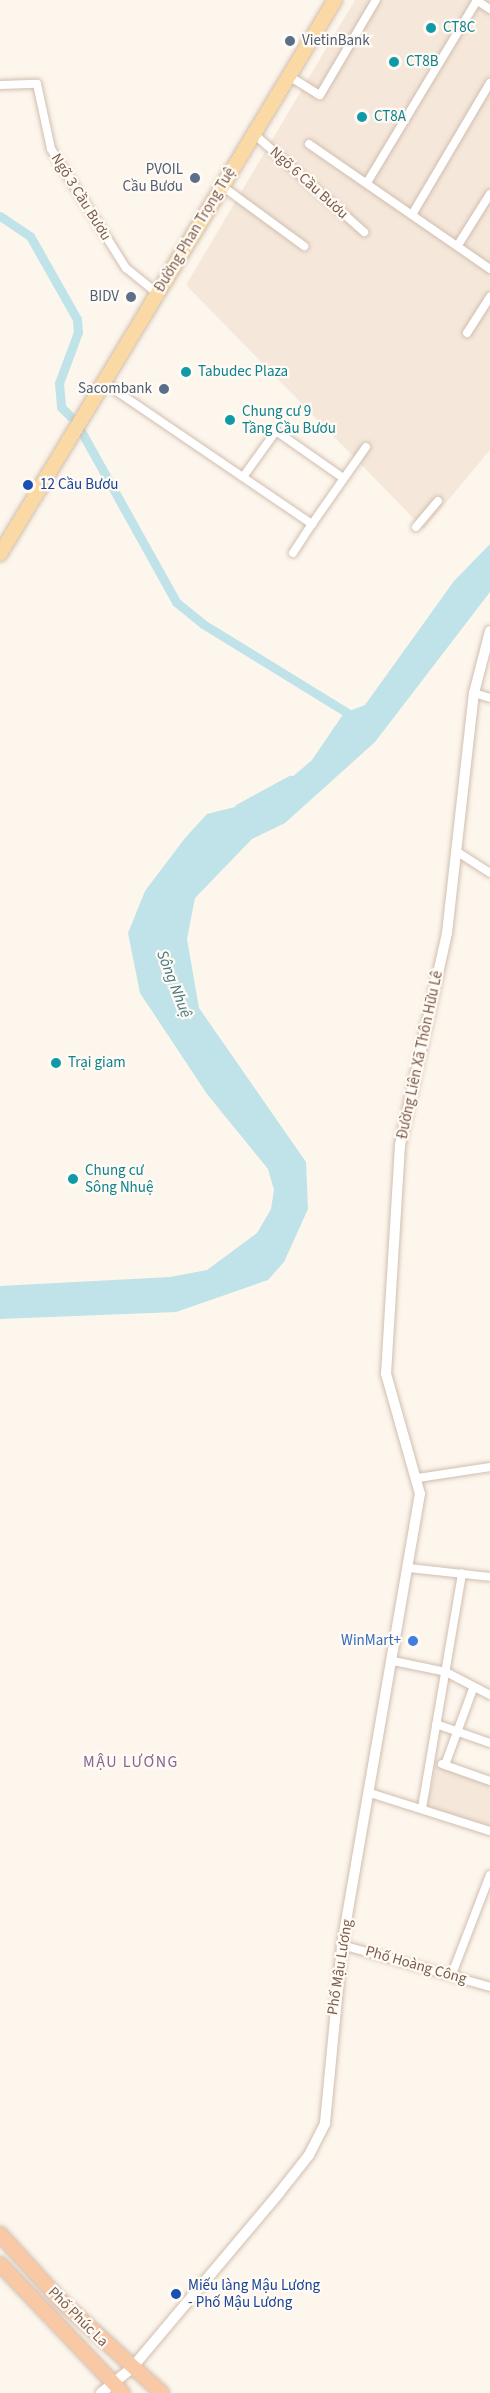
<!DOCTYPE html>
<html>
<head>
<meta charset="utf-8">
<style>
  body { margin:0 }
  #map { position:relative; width:490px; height:2393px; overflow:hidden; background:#fdf6ec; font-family:"Source Sans 3",sans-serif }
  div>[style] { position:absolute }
  .residential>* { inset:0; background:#f5e8da }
  .water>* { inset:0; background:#bfe3e8 }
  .canal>* { height:9px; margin:-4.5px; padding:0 4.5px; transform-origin:4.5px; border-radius:4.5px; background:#bfe3e8 }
  .river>* { height:15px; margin:-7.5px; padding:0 7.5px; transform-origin:7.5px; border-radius:7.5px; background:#bfe3e8 }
  .roads { filter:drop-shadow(0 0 2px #d1beb0) drop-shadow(0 0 2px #d1beb0) }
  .minor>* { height:8px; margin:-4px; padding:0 4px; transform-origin:4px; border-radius:4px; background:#fff }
  .tertiary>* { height:10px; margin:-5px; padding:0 5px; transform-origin:5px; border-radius:5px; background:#fff }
  .primary>* { height:14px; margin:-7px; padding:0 7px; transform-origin:7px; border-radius:7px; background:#fbd9a5 }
  .trunk>* { height:14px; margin:-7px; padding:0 7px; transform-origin:7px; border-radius:7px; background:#f9c8a4 }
  .dots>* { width:16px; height:16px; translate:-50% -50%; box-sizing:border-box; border:3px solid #fffaf3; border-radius:50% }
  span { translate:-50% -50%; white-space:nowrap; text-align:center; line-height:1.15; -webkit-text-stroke:4.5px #fffaf3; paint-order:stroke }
  .culture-label { font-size:15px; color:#0d838f }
  .left { translate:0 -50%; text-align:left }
  .service-label { font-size:15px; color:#4e5e75 }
  .right { translate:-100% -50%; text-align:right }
  .street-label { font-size:15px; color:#7a5c4d }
  .transit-label { font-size:15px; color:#164399 }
  .shop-label { font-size:15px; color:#366cbe }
  .water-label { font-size:16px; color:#437c86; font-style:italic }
  .neighbourhood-label { font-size:16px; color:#846695; letter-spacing:1.5px }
</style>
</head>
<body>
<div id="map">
  <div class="residential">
    <div style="clip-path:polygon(355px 0,490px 0,490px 450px,424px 529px,186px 285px)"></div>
    <div style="clip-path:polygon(436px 1766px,490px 1784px,490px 1827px,427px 1806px)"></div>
  </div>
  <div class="water">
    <div style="clip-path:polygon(490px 544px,490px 592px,375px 742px,285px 823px,252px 839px,195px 898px,187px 939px,199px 1008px,306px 1162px,308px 1209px,284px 1262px,268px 1280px,176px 1312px,0 1319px,0 1286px,170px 1277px,207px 1270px,257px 1233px,271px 1209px,274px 1190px,268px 1169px,207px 1094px,140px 993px,128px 933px,145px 891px,185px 838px,207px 814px,267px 799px,312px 760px,344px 713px,365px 705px,454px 581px)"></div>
  </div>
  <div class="canal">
    <div style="left:0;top:216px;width:36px;rotate:34deg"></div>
    <div style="left:30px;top:236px;width:95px;rotate:60.5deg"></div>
    <div style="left:77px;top:319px;width:13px;rotate:86deg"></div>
    <div style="left:78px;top:332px;width:54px;rotate:110.4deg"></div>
    <div style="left:59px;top:383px;width:24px;rotate:85deg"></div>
    <div style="left:61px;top:407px;width:14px;rotate:45deg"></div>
    <div style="left:81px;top:431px;width:196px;rotate:60.9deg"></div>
    <div style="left:176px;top:602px;width:35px;rotate:39deg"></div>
    <div style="left:203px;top:624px;width:177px;rotate:31.6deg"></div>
  </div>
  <div class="river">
    <div style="left:241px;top:810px;width:57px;rotate:-28.4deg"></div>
  </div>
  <div class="roads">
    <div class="minor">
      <div style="left:476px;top:0;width:17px;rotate:33deg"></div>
      <div style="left:289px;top:76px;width:36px;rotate:32deg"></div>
      <div style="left:320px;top:95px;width:110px;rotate:-59.5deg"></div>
      <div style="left:0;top:85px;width:37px;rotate:-2deg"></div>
      <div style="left:37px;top:84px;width:66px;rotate:77.8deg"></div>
      <div style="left:51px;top:149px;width:141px;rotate:57.8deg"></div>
      <div style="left:126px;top:268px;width:40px;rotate:39deg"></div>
      <div style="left:253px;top:133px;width:149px;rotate:41.7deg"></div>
      <div style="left:309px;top:144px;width:220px;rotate:34.6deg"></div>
      <div style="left:368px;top:181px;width:211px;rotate:-58.9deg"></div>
      <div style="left:222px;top:186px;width:102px;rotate:36.2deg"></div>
      <div style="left:413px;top:213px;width:151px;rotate:-59.4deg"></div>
      <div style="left:458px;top:245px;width:60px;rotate:-57.9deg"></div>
      <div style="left:467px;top:333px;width:43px;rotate:-57.4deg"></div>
      <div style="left:103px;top:382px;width:253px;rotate:34.2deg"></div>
      <div style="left:312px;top:524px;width:94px;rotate:-55deg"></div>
      <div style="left:243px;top:477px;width:57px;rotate:-54.3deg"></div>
      <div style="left:276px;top:431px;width:82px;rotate:35deg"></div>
      <div style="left:416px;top:527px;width:34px;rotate:-50deg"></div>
      <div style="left:293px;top:553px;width:35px;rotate:-57deg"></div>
      <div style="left:474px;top:693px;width:17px;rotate:17deg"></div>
      <div style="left:456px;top:851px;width:40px;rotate:32.9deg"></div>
      <div style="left:418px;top:1478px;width:73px;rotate:-8.7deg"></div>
      <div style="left:409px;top:1568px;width:81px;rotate:6.3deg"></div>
      <div style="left:393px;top:1661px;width:54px;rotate:11.7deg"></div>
      <div style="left:446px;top:1672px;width:50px;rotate:27.6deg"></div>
      <div style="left:436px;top:1724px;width:57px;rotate:19.4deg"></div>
      <div style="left:442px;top:1764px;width:51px;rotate:19.5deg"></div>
      <div style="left:445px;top:1765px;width:81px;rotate:-69.8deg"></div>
      <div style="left:370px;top:1793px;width:126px;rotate:17.6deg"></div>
      <div style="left:422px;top:1808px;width:238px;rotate:-80.3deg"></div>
      <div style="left:342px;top:1945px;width:154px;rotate:15.8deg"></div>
      <div style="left:452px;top:1974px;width:106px;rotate:-69deg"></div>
    </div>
    <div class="tertiary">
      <div style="left:101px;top:2393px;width:38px;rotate:-39deg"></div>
      <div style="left:131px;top:2369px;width:230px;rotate:-49.9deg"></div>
      <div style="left:279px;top:2193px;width:48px;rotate:-51.7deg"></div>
      <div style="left:309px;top:2155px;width:36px;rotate:-63deg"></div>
      <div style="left:325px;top:2123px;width:179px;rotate:-84.5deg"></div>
      <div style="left:342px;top:1945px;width:458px;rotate:-80.2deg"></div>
      <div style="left:420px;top:1494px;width:125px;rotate:-105.8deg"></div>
      <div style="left:386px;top:1374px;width:229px;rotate:-86.5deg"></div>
      <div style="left:400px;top:1145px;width:217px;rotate:-77.5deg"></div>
      <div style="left:447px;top:933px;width:242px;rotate:-83.6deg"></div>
      <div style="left:474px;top:693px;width:64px;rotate:-75.5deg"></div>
    </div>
    <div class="primary">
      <div style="left:0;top:554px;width:647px;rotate:-58.84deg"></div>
    </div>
    <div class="trunk">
      <div style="left:0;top:2234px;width:89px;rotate:47.7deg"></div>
      <div style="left:60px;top:2300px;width:138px;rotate:42.4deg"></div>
      <div style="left:0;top:2264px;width:178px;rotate:46.4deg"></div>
    </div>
  </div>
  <div class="dots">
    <div style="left:431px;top:28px;background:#0f9aa8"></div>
    <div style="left:290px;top:41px;background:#5c6f8a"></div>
    <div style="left:394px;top:62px;background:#0f9aa8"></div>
    <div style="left:362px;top:117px;background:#0f9aa8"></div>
    <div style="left:195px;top:178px;background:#5c6f8a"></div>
    <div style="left:131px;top:297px;background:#5c6f8a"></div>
    <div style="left:186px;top:372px;background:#0f9aa8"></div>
    <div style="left:164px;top:389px;background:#5c6f8a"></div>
    <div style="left:230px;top:420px;background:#0f9aa8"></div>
    <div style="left:28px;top:485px;background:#1a4fb4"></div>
    <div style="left:56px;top:1063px;background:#0f9aa8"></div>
    <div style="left:73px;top:1179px;background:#0f9aa8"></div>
    <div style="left:413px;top:1641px;background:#3f7fe0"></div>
    <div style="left:176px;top:2294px;background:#1a4fb4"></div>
  </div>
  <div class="culture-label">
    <span class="left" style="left:443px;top:28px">CT8C</span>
    <span class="left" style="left:406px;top:62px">CT8B</span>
    <span class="left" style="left:374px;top:117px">CT8A</span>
    <span class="left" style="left:198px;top:372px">Tabudec Plaza</span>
    <span class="left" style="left:242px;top:420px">Chung cư 9<br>Tầng Cầu Bươu</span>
    <span class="left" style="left:68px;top:1063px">Trại giam</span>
    <span class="left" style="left:85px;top:1179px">Chung cư<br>Sông Nhuệ</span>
  </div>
  <div class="service-label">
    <span class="left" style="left:302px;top:41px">VietinBank</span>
    <span class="right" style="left:183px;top:178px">PVOIL<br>Cầu Bươu</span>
    <span class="right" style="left:119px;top:297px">BIDV</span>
    <span class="right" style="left:152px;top:389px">Sacombank</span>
  </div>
  <div class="street-label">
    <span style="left:309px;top:183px;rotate:42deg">Ngõ 6 Cầu Bươu</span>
    <span style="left:81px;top:197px;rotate:58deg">Ngõ 3 Cầu Bươu</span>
    <span style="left:195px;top:230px;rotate:-59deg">Đường Phan Trọng Tuệ</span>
    <span style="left:420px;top:1055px;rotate:-78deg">Đường Liên Xã Thôn Hữu Lê</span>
    <span style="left:416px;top:1965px;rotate:16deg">Phố Hoàng Công</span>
    <span style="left:340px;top:1967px;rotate:-81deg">Phố Mậu Lương</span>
    <span style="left:78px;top:2317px;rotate:45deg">Phố Phúc La</span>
  </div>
  <div class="transit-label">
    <span class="left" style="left:40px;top:485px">12 Cầu Bươu</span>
    <span class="left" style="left:188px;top:2294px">Miếu làng Mậu Lương<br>- Phố Mậu Lương</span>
  </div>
  <div class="shop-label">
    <span class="right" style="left:401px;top:1641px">WinMart+</span>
  </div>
  <div class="water-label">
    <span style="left:174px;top:984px;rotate:69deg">Sông Nhuệ</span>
  </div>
  <div class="neighbourhood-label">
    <span style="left:131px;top:1762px">MẬU LƯƠNG</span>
  </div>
</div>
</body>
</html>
